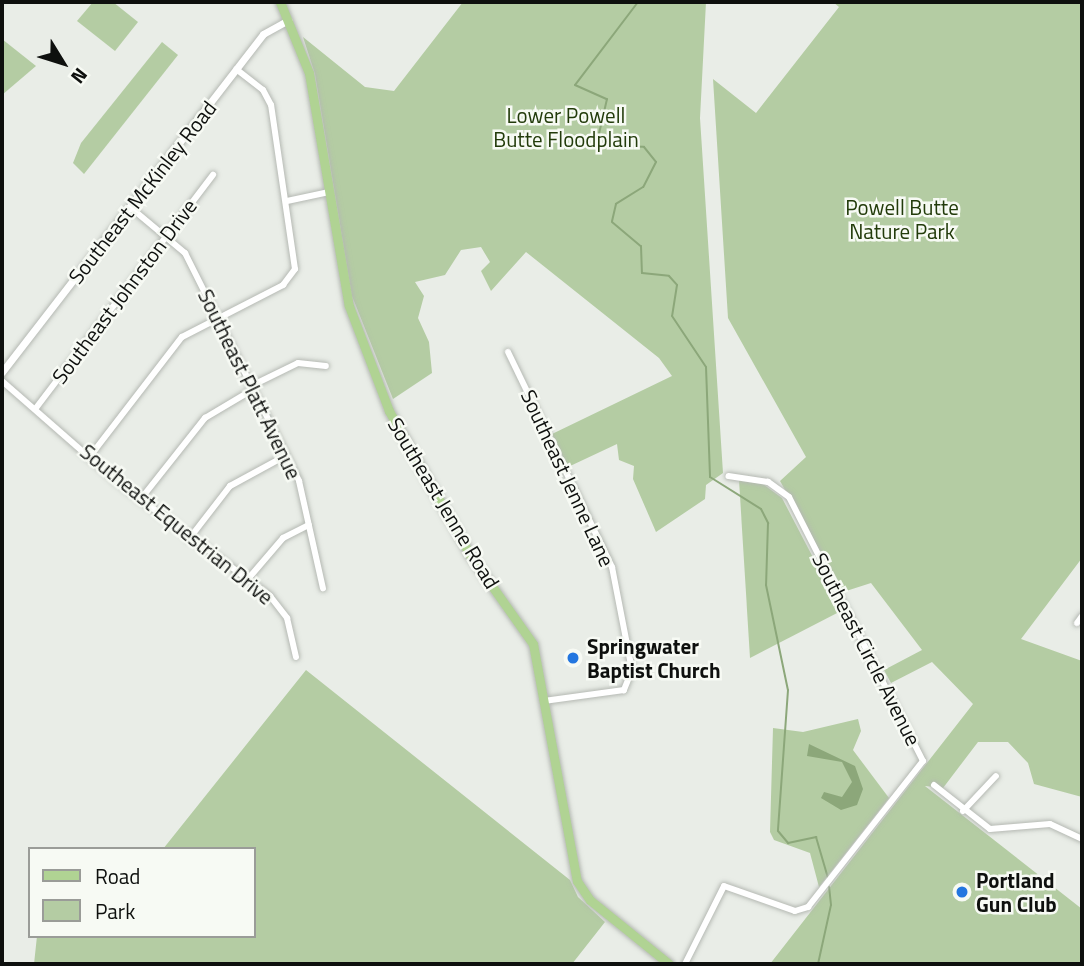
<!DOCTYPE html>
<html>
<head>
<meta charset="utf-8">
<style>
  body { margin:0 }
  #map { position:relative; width:1084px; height:966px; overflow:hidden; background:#e9ede7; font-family:"Titillium Web",sans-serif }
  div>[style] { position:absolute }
  .green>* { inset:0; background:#b4cca3 }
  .water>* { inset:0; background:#8ca77a }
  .stream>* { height:2px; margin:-1px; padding:0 1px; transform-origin:1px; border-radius:1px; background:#8ca77a }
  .roads { filter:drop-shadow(0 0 2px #b5b9b3) drop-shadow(0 0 2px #b5b9b3) }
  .minor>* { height:6px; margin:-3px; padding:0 3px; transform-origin:3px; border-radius:3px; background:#fff }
  .tertiary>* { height:7px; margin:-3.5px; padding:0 3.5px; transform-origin:3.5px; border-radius:3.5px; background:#fff }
  .primary>* { height:9px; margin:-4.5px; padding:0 4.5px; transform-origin:4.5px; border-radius:4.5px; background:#b0d393 }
  .dots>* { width:19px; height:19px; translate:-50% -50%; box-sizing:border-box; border:4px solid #f7faf4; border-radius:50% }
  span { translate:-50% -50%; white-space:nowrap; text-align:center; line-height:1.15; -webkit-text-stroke:5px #f7faf4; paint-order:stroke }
  .park-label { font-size:21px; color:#223b0a }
  .street-label { font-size:21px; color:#0e100e }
  .poi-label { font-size:21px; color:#0e100e; font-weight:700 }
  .left { translate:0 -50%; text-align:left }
  .frame { position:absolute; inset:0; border:4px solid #0e100e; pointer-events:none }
  .legend { position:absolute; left:28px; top:847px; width:228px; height:91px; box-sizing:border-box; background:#f7faf4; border:2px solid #9a9c98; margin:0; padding:9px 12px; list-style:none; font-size:21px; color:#0e100e }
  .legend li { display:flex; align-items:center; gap:14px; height:35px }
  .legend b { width:35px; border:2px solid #9a9c98 }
  .north { position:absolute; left:28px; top:28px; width:70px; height:70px; -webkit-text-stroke:5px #f7faf4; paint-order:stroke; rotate:128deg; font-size:19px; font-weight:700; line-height:28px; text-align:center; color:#0e100e }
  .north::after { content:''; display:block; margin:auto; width:24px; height:32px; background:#0e100e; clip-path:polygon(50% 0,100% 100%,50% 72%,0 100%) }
</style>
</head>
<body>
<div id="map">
  <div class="green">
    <div style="clip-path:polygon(93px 2px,113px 2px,138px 22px,115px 51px,77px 21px)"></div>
    <div style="clip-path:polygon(463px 2px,706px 2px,700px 118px,723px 473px,706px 485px,705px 499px,656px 532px,633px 479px,634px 466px,619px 460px,617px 444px,568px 467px,552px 434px,672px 376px,659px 358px,526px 252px,491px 291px,481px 271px,490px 262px,481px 247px,461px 250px,445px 275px,415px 282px,424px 296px,418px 318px,429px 342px,432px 373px,393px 399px,352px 296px,315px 74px,303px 37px,365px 87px,394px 91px)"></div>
    <div style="clip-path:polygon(833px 2px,1082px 2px,1082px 558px,1021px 639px,1082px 661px,1082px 797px,1034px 784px,1028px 763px,1008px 742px,978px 742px,943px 788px,925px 786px,1082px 909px,1082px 964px,770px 964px,973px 704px,932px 662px,891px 683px,884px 670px,922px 650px,871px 583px,843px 592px,780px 481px,806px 457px,728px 318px,713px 79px,756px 113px,839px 7px)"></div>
    <div style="clip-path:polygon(2px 39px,36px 66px,2px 95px)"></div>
    <div style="clip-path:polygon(162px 42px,178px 55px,84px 174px,73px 163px,81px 143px)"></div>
    <div style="clip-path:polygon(739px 480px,763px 484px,782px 498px,841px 611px,750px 658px)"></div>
    <div style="clip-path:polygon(306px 670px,570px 880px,578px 897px,605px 922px,572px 964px,34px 964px,37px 936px,254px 936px,254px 849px,163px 849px)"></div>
    <div style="clip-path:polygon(858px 719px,861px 731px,853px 750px,889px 798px,819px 887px,810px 853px,774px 840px,770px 832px,773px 728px,803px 732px)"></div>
  </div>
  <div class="water">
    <div style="clip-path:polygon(809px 744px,855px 766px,863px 789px,857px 805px,841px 810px,821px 798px,824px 792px,842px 797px,852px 782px,842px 762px,807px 756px)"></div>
  </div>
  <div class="stream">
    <div style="left:638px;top:2px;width:104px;rotate:127.2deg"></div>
    <div style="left:575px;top:85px;width:35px;rotate:24deg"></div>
    <div style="left:607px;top:99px;width:37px;rotate:103deg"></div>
    <div style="left:599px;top:135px;width:13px;rotate:61deg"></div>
    <div style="left:605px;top:146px;width:39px;rotate:1deg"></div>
    <div style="left:644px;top:147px;width:19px;rotate:51deg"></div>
    <div style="left:656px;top:162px;width:28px;rotate:117deg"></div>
    <div style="left:643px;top:187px;width:32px;rotate:148deg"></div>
    <div style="left:616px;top:204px;width:18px;rotate:103deg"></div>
    <div style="left:612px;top:222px;width:38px;rotate:40deg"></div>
    <div style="left:641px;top:246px;width:27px;rotate:88deg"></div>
    <div style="left:642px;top:273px;width:27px;rotate:6deg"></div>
    <div style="left:669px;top:276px;width:12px;rotate:48deg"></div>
    <div style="left:677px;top:285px;width:31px;rotate:99deg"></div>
    <div style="left:672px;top:316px;width:61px;rotate:56.3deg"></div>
    <div style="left:706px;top:367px;width:110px;rotate:87.9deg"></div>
    <div style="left:710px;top:477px;width:60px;rotate:32.1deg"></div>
    <div style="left:761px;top:509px;width:16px;rotate:63deg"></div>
    <div style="left:768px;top:523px;width:62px;rotate:91.8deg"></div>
    <div style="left:766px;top:585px;width:107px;rotate:78.2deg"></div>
    <div style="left:788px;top:690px;width:141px;rotate:94.1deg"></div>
    <div style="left:778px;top:831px;width:16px;rotate:50deg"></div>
    <div style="left:788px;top:843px;width:29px;rotate:-12deg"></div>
    <div style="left:816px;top:837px;width:43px;rotate:73.7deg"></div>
    <div style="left:818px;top:964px;width:60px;rotate:-77.6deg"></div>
    <div style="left:831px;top:905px;width:18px;rotate:-96deg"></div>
  </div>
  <div class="roads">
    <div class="minor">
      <div style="left:287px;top:201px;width:43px;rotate:-12.1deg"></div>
      <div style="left:130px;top:207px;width:72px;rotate:39.9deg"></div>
      <div style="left:185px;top:253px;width:255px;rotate:63.4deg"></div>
      <div style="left:299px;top:481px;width:110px;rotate:77.4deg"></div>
      <div style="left:508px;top:352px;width:239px;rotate:64.2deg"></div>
      <div style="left:612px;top:567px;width:105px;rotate:79deg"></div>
      <div style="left:632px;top:670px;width:22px;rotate:112deg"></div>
      <div style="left:624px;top:690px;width:81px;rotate:172.2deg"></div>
      <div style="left:2px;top:381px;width:150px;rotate:41.2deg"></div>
      <div style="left:115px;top:480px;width:194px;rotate:36.8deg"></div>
      <div style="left:270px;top:596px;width:28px;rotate:52deg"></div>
      <div style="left:287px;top:618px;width:40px;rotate:77deg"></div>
      <div style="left:251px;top:386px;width:52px;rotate:-26.1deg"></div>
      <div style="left:298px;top:363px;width:28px;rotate:6deg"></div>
      <div style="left:36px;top:408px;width:293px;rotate:-52.8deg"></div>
      <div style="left:91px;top:455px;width:149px;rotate:-52.4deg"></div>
      <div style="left:182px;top:337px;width:114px;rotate:-27.2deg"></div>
      <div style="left:283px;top:285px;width:20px;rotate:-53deg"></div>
      <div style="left:295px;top:269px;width:166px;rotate:-98.3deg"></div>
      <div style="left:271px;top:105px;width:17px;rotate:-118deg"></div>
      <div style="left:263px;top:90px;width:34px;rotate:-142deg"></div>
      <div style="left:140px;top:500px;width:105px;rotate:-51.6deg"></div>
      <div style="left:205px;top:418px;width:55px;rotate:-30.8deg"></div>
      <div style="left:189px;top:539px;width:67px;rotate:-52.3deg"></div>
      <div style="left:230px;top:486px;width:63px;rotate:-28.6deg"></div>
      <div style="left:248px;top:579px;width:54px;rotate:-49.5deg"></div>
      <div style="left:283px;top:538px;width:29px;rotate:-27deg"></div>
      <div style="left:1077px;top:623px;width:9px;rotate:-54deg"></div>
      <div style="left:934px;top:785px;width:71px;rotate:38.2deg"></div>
      <div style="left:990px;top:829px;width:60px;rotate:-4.8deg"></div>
      <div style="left:1050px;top:824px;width:35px;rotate:25deg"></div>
      <div style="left:963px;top:811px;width:48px;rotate:-46.7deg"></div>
      <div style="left:685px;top:964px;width:87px;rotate:-63.4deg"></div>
      <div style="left:724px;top:886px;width:75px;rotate:19.4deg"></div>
      <div style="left:795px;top:911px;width:14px;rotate:-17deg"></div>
      <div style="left:808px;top:907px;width:186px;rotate:-51.8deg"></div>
      <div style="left:923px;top:761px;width:296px;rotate:-116.9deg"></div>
      <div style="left:789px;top:497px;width:26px;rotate:-144deg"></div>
      <div style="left:768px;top:482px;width:40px;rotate:-171.5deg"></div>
    </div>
    <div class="tertiary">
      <div style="left:2px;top:372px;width:427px;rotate:-52.3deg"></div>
      <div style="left:263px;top:34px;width:29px;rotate:-29deg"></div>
    </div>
    <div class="primary">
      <div style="left:280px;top:2px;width:77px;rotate:67.8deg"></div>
      <div style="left:309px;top:73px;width:236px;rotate:80.3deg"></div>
      <div style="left:349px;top:306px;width:112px;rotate:69.1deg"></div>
      <div style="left:389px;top:411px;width:165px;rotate:60.6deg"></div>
      <div style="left:470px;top:555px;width:109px;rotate:54.7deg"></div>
      <div style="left:533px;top:644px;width:241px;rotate:79.5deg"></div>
      <div style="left:577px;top:881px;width:23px;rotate:56deg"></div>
      <div style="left:590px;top:900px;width:102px;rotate:39deg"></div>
    </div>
  </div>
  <div class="dots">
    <div style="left:573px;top:658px;background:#2376e0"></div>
    <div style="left:962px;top:892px;background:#2376e0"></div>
  </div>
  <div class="park-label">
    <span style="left:566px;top:127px">Lower Powell<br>Butte Floodplain</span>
    <span style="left:902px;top:219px">Powell Butte<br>Nature Park</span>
  </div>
  <div class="street-label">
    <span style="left:142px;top:192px;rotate:-52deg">Southeast McKinley Road</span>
    <span style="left:124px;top:291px;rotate:-53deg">Southeast Johnston Drive</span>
    <span style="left:250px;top:384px;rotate:64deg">Southeast Platt Avenue</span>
    <span style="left:568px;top:478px;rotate:65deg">Southeast Jenne Lane</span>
    <span style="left:444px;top:503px;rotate:59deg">Southeast Jenne Road</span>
    <span style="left:177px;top:524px;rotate:39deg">Southeast Equestrian Drive</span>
    <span style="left:867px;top:649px;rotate:63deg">Southeast Circle Avenue</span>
  </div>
  <div class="poi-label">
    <span class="left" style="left:587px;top:658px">Springwater<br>Baptist Church</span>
    <span class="left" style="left:976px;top:892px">Portland<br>Gun Club</span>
  </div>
  <div class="frame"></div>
  <ul class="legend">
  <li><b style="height:9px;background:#b0d393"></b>Road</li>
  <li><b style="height:19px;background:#b4cca3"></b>Park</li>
  </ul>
  <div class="north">N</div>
</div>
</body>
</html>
